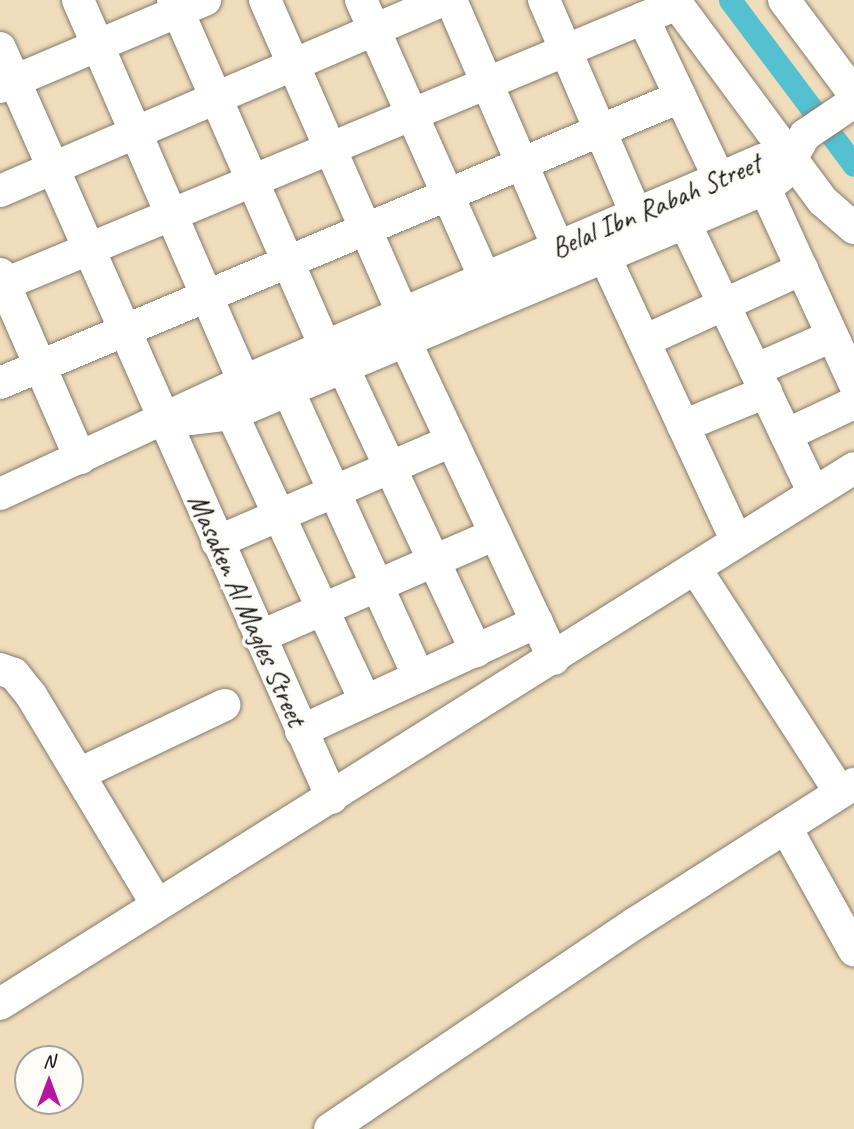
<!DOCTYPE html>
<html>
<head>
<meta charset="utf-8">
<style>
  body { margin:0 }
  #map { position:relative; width:854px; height:1129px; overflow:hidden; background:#f0ddbc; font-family:Caveat,sans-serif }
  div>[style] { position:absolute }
  .canal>* { height:23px; margin:-11.5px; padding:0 11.5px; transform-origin:11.5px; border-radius:11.5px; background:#55c0d0 }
  .roads { filter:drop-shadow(0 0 2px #867c6c) drop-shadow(0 0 2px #867c6c) }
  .minor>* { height:32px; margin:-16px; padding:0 16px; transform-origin:16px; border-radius:16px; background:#fff }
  span { translate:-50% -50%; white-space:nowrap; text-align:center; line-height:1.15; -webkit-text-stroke:7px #fdfcf7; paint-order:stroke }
  .street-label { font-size:28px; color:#1c1c1c }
  .north { position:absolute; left:14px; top:1045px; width:70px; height:70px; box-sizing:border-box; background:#fdfcf7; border:2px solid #a3a29f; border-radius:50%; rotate:0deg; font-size:19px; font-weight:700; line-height:28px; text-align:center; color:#1c1c1c }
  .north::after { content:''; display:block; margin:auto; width:24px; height:32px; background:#b5179e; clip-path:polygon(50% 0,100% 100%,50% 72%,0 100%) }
</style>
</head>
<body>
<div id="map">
  <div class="canal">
    <div style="left:730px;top:0;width:206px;rotate:53.1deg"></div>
  </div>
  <div class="roads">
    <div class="minor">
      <div style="left:78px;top:0;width:416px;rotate:66.5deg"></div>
      <div style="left:173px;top:0;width:378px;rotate:66.3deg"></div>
      <div style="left:265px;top:0;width:343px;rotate:66.3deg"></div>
      <div style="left:403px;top:314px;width:27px;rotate:86deg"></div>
      <div style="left:405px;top:341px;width:351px;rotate:64.9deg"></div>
      <div style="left:361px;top:0;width:304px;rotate:66deg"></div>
      <div style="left:451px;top:0;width:269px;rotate:66.6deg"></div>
      <div style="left:544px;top:0;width:233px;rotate:66.7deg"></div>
      <div style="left:674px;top:0;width:250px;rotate:53.5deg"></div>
      <div style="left:823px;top:201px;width:41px;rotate:41.1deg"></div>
      <div style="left:784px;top:0;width:117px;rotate:53.3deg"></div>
      <div style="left:643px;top:18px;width:177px;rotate:64.6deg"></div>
      <div style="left:0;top:48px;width:820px;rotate:66.12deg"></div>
      <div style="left:0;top:87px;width:223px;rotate:-23deg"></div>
      <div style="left:757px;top:171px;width:233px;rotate:65.4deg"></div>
      <div style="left:0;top:191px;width:482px;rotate:-23.3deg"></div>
      <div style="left:685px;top:223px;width:299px;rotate:64.5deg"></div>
      <div style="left:597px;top:240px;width:332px;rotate:65.1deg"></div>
      <div style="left:0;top:274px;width:201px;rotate:66.5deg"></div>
      <div style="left:0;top:286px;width:733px;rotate:-22.61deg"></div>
      <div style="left:644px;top:341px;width:174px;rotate:-24.5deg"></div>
      <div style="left:343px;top:367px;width:314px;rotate:64.9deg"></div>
      <div style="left:755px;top:370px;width:84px;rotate:-23.8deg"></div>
      <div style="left:0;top:383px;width:738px;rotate:-22.81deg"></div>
      <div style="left:288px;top:390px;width:315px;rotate:65.5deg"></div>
      <div style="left:232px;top:414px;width:316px;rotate:65.1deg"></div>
      <div style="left:175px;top:421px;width:57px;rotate:-7deg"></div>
      <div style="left:232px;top:414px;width:579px;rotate:-22.89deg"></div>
      <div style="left:765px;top:189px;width:22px;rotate:-39deg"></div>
      <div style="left:782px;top:175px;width:46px;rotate:-60.1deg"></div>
      <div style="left:805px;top:135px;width:59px;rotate:-34deg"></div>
      <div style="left:683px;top:426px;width:90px;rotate:-22.3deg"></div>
      <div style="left:786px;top:435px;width:75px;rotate:-25.2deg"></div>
      <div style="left:0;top:494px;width:269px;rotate:-24.8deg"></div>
      <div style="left:244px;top:381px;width:563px;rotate:-23.11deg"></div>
      <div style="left:762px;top:160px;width:27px;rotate:-8deg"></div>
      <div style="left:217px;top:542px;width:256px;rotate:-23.3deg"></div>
      <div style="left:695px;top:568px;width:267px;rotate:57.1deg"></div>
      <div style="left:259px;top:637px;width:258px;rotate:-23.5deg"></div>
      <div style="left:0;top:669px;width:15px;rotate:20deg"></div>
      <div style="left:14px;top:674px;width:27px;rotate:51deg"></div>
      <div style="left:31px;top:695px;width:231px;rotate:59deg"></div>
      <div style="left:301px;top:731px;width:260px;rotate:-24.8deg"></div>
      <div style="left:79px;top:774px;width:161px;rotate:-25.4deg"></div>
      <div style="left:786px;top:828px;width:140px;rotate:60.9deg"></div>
      <div style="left:0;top:1004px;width:1008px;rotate:-32.11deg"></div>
      <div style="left:330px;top:1129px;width:367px;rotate:-34deg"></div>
      <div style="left:634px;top:924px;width:261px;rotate:-32.5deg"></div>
    </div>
  </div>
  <div class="street-label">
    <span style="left:656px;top:206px;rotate:-23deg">Belal Ibn Rabah Street</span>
    <span style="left:247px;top:610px;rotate:66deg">Masaken Al Magles Street</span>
  </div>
  <div class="north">N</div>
</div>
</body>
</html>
